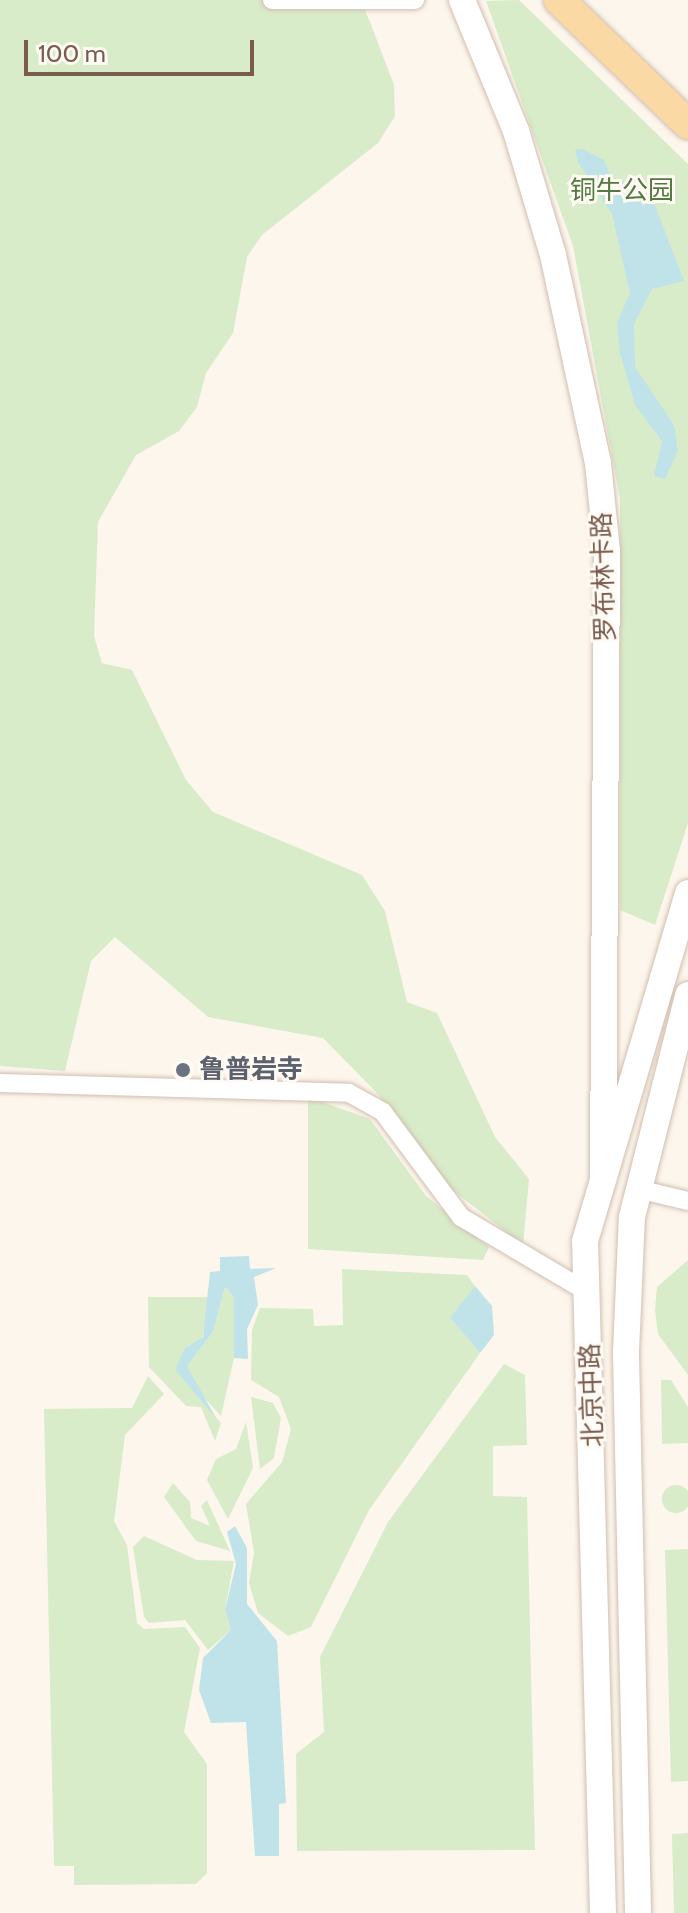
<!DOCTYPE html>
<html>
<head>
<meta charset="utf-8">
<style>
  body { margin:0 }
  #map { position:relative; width:688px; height:1913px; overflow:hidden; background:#fdf6ec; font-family:Cabin,"Noto Sans SC",sans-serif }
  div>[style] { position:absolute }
  .green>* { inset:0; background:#d8ecc9 }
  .round { border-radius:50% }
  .water>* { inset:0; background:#bfe3e8 }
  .roads { filter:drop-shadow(0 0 2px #d1beb0) drop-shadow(0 0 2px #d1beb0) }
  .street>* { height:18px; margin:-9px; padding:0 9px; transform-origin:9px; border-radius:9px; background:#fff }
  .secondary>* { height:26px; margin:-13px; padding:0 13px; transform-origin:13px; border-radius:13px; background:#fff }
  .primary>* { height:30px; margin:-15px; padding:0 15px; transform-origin:15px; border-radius:15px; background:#fbd9a5 }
  .dots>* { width:22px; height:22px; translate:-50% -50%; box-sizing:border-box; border:4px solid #fffaf3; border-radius:50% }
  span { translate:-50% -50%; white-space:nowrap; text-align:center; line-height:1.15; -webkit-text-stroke:6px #fffaf3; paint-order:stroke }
  .park-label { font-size:26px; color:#537a41 }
  .street-label { font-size:26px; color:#7a5c4d }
  .worship-label { font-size:26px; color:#5b616d; font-weight:700 }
  .left { translate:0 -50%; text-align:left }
  .scale { position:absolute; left:24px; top:40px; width:230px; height:36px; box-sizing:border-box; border:4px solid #7a5c4d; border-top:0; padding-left:10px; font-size:24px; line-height:28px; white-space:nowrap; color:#7a5c4d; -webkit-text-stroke:6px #fffaf3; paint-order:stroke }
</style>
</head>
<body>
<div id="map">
  <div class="green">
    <div style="clip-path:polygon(0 0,360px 0,370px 22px,394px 85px,395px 116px,378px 143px,262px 235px,247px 257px,233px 333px,206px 373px,197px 407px,179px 431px,136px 455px,98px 522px,94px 636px,102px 663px,132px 670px,186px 780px,213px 812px,362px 875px,385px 911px,407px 1002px,437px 1013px,495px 1137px,529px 1179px,523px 1245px,450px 1188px,375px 1091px,323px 1038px,208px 1017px,115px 937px,91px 961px,65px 1071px,0 1066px)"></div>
    <div style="clip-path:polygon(519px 0,688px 164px,688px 823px,655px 925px,620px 910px,620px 499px,573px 246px,486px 1px)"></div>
    <div style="clip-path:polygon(308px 1097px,370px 1119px,426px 1196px,489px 1247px,483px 1260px,308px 1249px)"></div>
    <div style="clip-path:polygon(688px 1260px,688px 1375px,658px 1334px,655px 1310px,657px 1287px)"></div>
    <div style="clip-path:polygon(342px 1269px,467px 1275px,475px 1286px,451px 1319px,480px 1353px,369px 1510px,311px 1627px,288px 1636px,258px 1613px,249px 1583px,254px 1553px,246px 1504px,282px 1462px,291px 1429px,279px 1397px,251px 1380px,252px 1330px,260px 1308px,313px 1309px,314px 1326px,343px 1325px)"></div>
    <div style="clip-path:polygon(225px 1287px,234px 1297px,234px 1358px,221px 1416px,190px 1382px,187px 1366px,213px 1332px)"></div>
    <div style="clip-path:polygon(148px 1297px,211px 1297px,201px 1342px,189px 1345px,175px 1370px,221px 1423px,215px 1441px,201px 1407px,186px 1406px,149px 1367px)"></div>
    <div style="clip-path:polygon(504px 1364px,525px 1375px,527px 1445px,493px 1446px,493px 1496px,527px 1497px,535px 1850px,297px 1851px,296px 1754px,324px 1732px,320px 1657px,388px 1522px)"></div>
    <div style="clip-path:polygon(148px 1376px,164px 1394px,125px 1435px,114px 1521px,127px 1545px,137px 1623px,144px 1629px,185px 1627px,200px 1648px,184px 1732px,207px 1764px,207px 1873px,196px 1884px,74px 1885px,74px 1866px,54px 1866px,44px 1409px,132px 1408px)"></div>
    <div style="clip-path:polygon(661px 1380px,671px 1380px,688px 1407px,688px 1443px,662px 1444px)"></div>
    <div style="clip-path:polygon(251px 1397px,273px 1403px,281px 1418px,274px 1458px,260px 1469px)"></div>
    <div style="clip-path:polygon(246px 1422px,253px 1468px,228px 1519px,207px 1480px,216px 1459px,236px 1449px)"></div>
    <div style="clip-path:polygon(173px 1483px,190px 1502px,191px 1518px,210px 1526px,201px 1506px,207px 1500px,230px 1551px,196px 1541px,164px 1497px)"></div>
    <div class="round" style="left:662px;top:1485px;width:28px;height:28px"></div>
    <div style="clip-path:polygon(144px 1536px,197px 1560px,234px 1561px,225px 1610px,231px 1630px,208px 1650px,185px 1620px,149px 1623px,144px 1617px,133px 1547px)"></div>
    <div style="clip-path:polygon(688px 1549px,688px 1781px,671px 1782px,665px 1550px)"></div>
    <div style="clip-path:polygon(688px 1833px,688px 1913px,674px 1913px,672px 1834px)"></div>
  </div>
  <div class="water">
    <div style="clip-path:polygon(583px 149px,604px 160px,611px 178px,648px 187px,684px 281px,652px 289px,634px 324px,635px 367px,674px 425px,678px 451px,665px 479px,654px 476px,662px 441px,635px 405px,620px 353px,617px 323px,630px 293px,612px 214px,578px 162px,575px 150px)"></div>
    <div style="clip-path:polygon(249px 1256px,250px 1269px,276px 1268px,254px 1277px,258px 1305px,247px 1329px,248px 1359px,234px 1358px,234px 1297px,225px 1287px,213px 1332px,187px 1366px,216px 1418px,175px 1370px,185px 1348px,203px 1337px,210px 1272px,220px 1271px,220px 1257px)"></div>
    <div style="clip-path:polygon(475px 1286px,492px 1306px,494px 1335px,480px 1353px,450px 1318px)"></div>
    <div style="clip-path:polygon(235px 1526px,247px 1548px,247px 1604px,277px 1641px,286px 1803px,279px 1804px,279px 1856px,255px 1856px,246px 1722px,211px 1723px,199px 1690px,203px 1658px,231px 1630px,225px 1610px,236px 1564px,227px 1532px)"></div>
  </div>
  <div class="roads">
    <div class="street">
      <div style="left:272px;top:0;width:143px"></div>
      <div style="left:0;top:1083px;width:349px;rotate:1.6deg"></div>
      <div style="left:349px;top:1093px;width:39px;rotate:29deg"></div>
      <div style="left:383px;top:1112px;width:131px;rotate:53.4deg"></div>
      <div style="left:461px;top:1217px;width:143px;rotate:30.7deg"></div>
      <div style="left:638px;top:1189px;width:51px;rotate:13.5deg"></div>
    </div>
    <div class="secondary">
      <div style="left:462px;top:0;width:142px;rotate:67.6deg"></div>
      <div style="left:516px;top:131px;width:129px;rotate:73.4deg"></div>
      <div style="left:553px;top:255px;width:213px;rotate:77.8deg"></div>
      <div style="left:598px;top:463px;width:88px;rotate:84.2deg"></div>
      <div style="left:607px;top:551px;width:625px;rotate:90.37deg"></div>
      <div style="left:603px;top:1913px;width:672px;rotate:-91.53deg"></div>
      <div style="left:585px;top:1241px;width:363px;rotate:-73.5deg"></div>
      <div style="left:638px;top:1913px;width:561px;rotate:-91.23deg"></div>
      <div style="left:626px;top:1352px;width:135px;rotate:-87.5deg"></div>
      <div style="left:632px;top:1217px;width:229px;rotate:-75.8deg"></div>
    </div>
    <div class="primary">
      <div style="left:559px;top:0;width:179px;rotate:43.9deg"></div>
    </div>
  </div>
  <div class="dots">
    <div style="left:183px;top:1070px;background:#6b7280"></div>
  </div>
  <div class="park-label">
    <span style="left:622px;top:191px">铜牛公园</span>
  </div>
  <div class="street-label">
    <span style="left:604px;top:577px;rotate:-92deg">罗布林卡路</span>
    <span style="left:592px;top:1395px;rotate:-92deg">北京中路</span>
  </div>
  <div class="worship-label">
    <span class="left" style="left:199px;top:1070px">鲁普岩寺</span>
  </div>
  <div class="scale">100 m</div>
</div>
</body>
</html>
